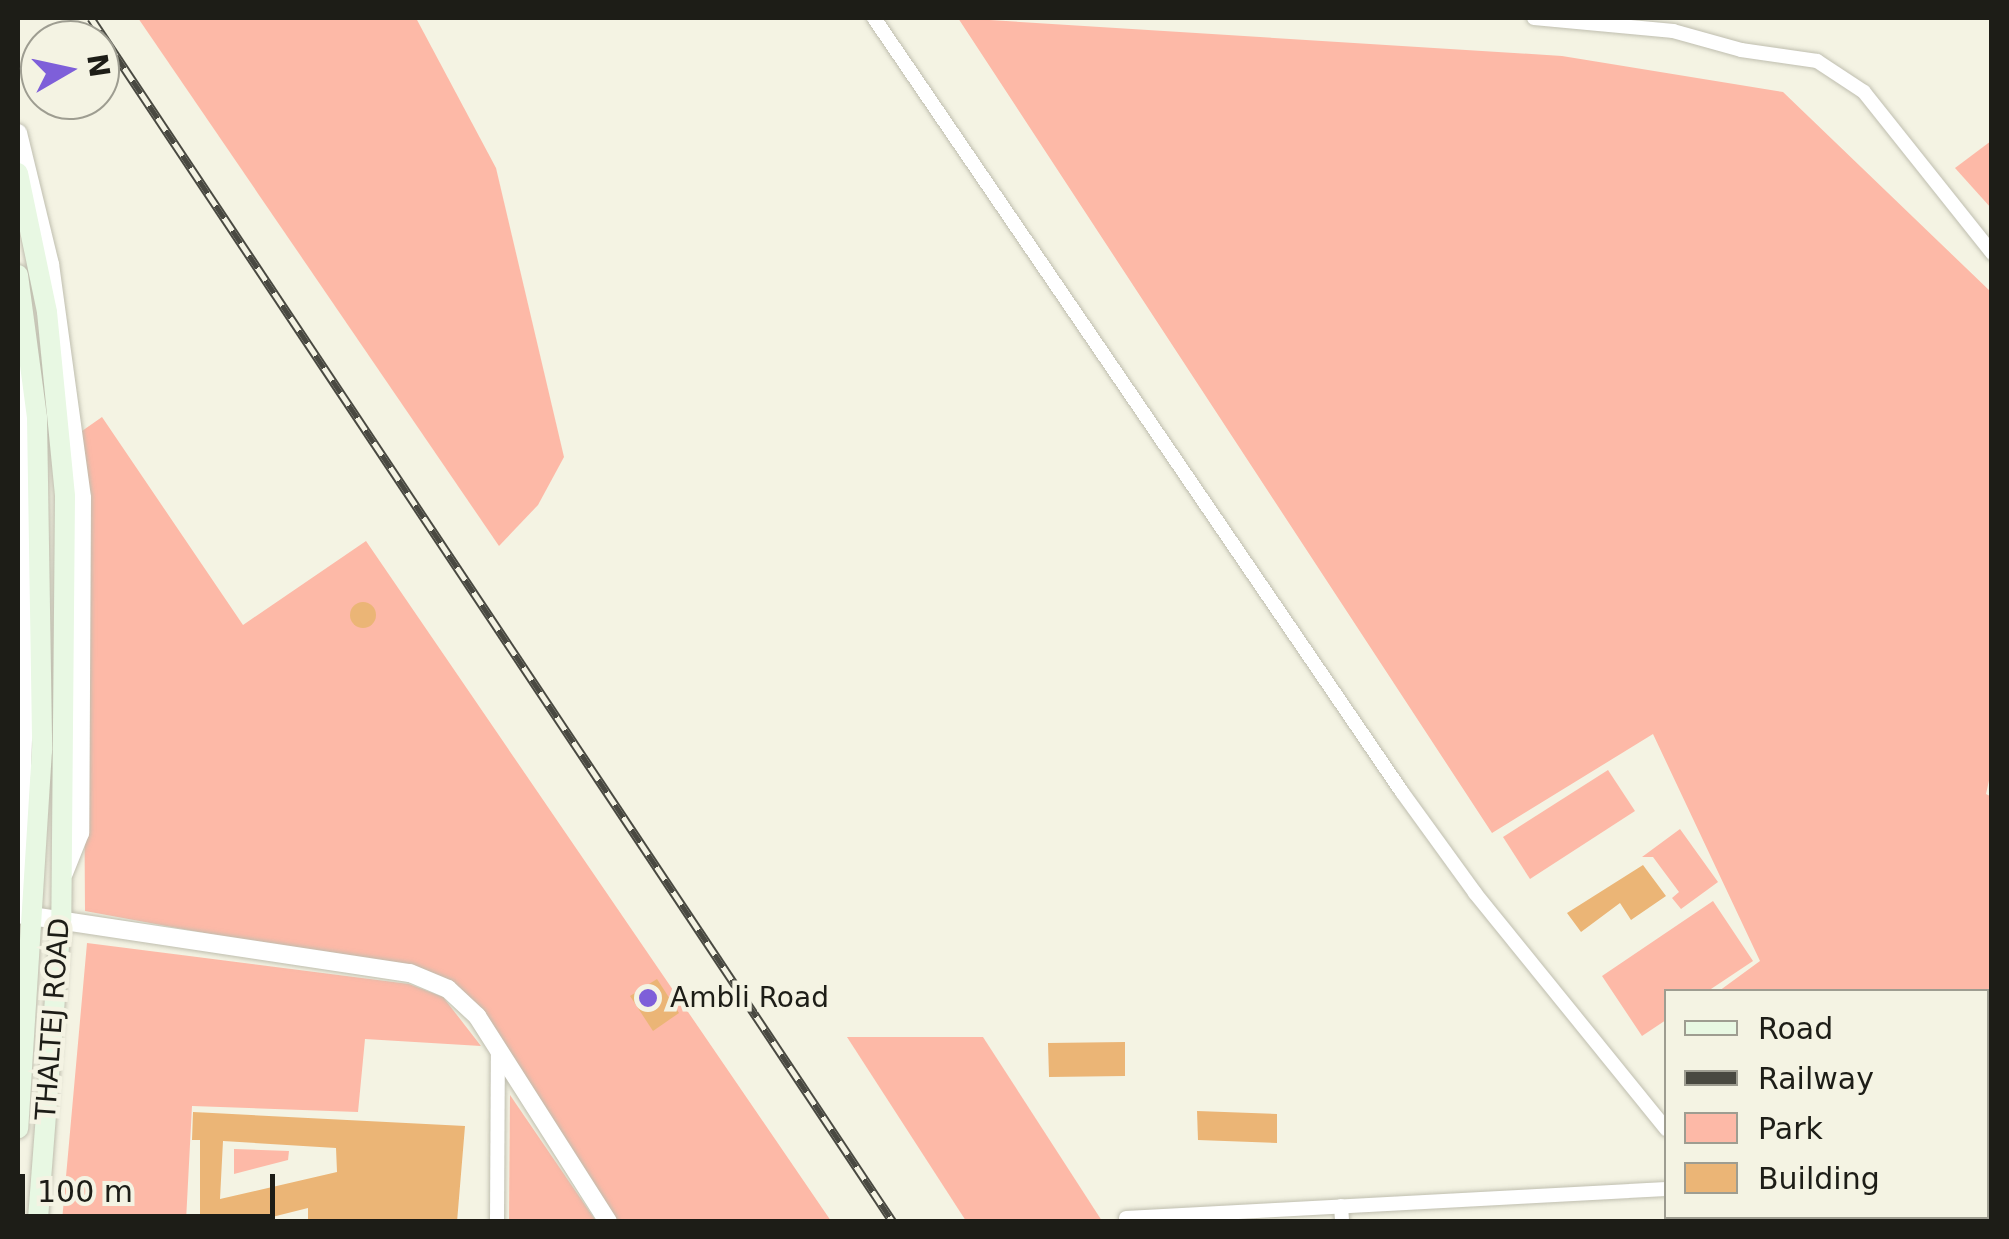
<!DOCTYPE html>
<html>
<head>
<meta charset="utf-8">
<style>
  body { margin:0 }
  #map { position:relative; width:2009px; height:1239px; overflow:hidden; background:#f4f3e3; font-family:"DejaVu Sans",sans-serif }
  div>[style] { position:absolute }
  .green>* { inset:0; background:#fdb9a7 }
  .building>* { inset:0; background:#ebb576 }
  .round { border-radius:50% }
  .roads { filter:drop-shadow(0 0 2px #bfbeaf) drop-shadow(0 0 2px #bfbeaf) }
  .minor>* { height:14px; margin:-7px; padding:0 7px; transform-origin:7px; border-radius:7px; background:#fff }
  .tertiary>* { height:18px; margin:-9px; padding:0 9px; transform-origin:9px; border-radius:9px; background:#fff }
  .secondary>* { height:20px; margin:-10px; padding:0 10px; transform-origin:10px; border-radius:10px; background:#e8f8e3 }
  .rail>* { height:9px; margin-top:-4.5px; transform-origin:0; background:repeating-linear-gradient(90deg,#f4f3e3 0 15px,#494941 0 30px); box-sizing:border-box; border-block:2px solid #494941 }
  .dots>* { width:28px; height:28px; translate:-50% -50%; box-sizing:border-box; border:5px solid #f4f3e3; border-radius:50% }
  span { translate:-50% -50%; white-space:nowrap; text-align:center; line-height:1.15; -webkit-text-stroke:9px #f4f3e3; paint-order:stroke }
  .poi-label { font-size:28px; color:#1d1d17 }
  .left { translate:0 -50%; text-align:left }
  .street-label { font-size:28px; color:#1d1d17 }
  .frame { position:absolute; inset:0; border:20px solid #1d1d17; pointer-events:none }
  .legend { position:absolute; left:1664px; top:989px; width:325px; height:230px; box-sizing:border-box; background:#f4f3e3; border:2px solid #9e9d91; margin:0; padding:12px 18px; list-style:none; font-size:30px; color:#1d1d17 }
  .legend li { display:flex; align-items:center; gap:20px; height:50px }
  .legend b { width:50px; border:2px solid #9e9d91 }
  .north { position:absolute; left:20px; top:20px; width:100px; height:100px; box-sizing:border-box; background:#f4f3e3; border:2px solid #9e9d91; border-radius:50%; rotate:81deg; font-size:28px; font-weight:700; line-height:40px; text-align:center; color:#1d1d17 }
  .north::after { content:''; display:block; margin:auto; width:35px; height:45px; background:#7e5fd9; clip-path:polygon(50% 0,100% 100%,50% 72%,0 100%) }
  .scale { position:absolute; left:20px; top:1174px; width:255px; height:45px; box-sizing:border-box; border:5px solid #1d1d17; border-top:0; padding-left:12px; font-size:30px; line-height:35px; white-space:nowrap; color:#1d1d17; -webkit-text-stroke:8px #f4f3e3; paint-order:stroke }
</style>
</head>
<body>
<div id="map">
  <div class="green">
    <div style="clip-path:polygon(138px 18px,416px 18px,496px 168px,564px 457px,538px 505px,499px 546px)"></div>
    <div style="clip-path:polygon(958px 18px,1562px 56px,1783px 92px,1991px 292px,1992px 767px,1986px 794px,1992px 797px,1991px 1135px,1987px 1136px,1986px 992px,1719px 991px,1760px 961px,1653px 734px,1492px 833px)"></div>
    <div style="clip-path:polygon(1991px 141px,1991px 208px,1955px 168px)"></div>
    <div style="clip-path:polygon(102px 417px,243px 625px,366px 541px,831px 1221px,612px 1221px,479px 1016px,410px 971px,85px 911px,82px 431px)"></div>
    <div style="clip-path:polygon(1608px 770px,1635px 811px,1530px 879px,1503px 837px)"></div>
    <div style="clip-path:polygon(1680px 829px,1718px 882px,1681px 909px,1672px 898px,1679px 892px,1653px 857px,1642px 857px)"></div>
    <div style="clip-path:polygon(1713px 901px,1753px 961px,1708px 991px,1666px 992px,1666px 1020px,1642px 1036px,1602px 976px)"></div>
    <div style="clip-path:polygon(87px 943px,409px 984px,443px 997px,481px 1046px,365px 1039px,358px 1112px,192px 1106px,186px 1221px,62px 1221px)"></div>
    <div style="clip-path:polygon(847px 1037px,983px 1037px,1102px 1221px,966px 1221px)"></div>
    <div style="clip-path:polygon(510px 1095px,596px 1221px,509px 1221px)"></div>
    <div style="clip-path:polygon(234px 1149px,289px 1151px,288px 1160px,234px 1174px)"></div>
    <div style="clip-path:polygon(1987px 1188px,1991px 1221px,1763px 1217px,1986px 1216px)"></div>
  </div>
  <div class="building">
    <div class="round" style="left:350px;top:602px;width:26px;height:26px"></div>
    <div style="clip-path:polygon(1643px 865px,1666px 896px,1631px 920px,1620px 903px,1581px 932px,1567px 913px)"></div>
    <div style="clip-path:polygon(657px 979px,679px 1013px,653px 1031px,630px 996px)"></div>
    <div style="clip-path:polygon(1125px 1042px,1125px 1076px,1049px 1077px,1048px 1043px)"></div>
    <div style="clip-path:polygon(1197px 1111px,1277px 1114px,1277px 1143px,1198px 1140px)"></div>
    <div style="clip-path:polygon(evenodd,193px 1112px,465px 1126px,457px 1222px,308px 1222px,308px 1208px,252px 1222px,200px 1222px,200px 1140px,192px 1140px,193px 1112px,223px 1141px,336px 1148px,337px 1172px,220px 1199px,223px 1141px)"></div>
  </div>
  <div class="roads">
    <div class="minor">
      <div style="left:874px;top:18px;width:937px;rotate:55.7deg"></div>
      <div style="left:1402px;top:792px;width:125px;rotate:54.1deg"></div>
      <div style="left:1475px;top:893px;width:304px;rotate:51deg"></div>
      <div style="left:1534px;top:18px;width:140px;rotate:5.3deg"></div>
      <div style="left:1673px;top:31px;width:71px;rotate:15.6deg"></div>
      <div style="left:1741px;top:50px;width:77px;rotate:8.2deg"></div>
      <div style="left:1817px;top:61px;width:56px;rotate:33.4deg"></div>
      <div style="left:1864px;top:92px;width:206px;rotate:51.5deg"></div>
      <div style="left:1341px;top:1206px;width:16px;rotate:86deg"></div>
      <div style="left:1126px;top:1218px;width:541px;rotate:-3.07deg"></div>
      <div style="left:497px;top:1222px;width:167px;rotate:-89.7deg"></div>
    </div>
    <div class="tertiary">
      <div style="left:18px;top:133px;width:135px;rotate:76.3deg"></div>
      <div style="left:50px;top:264px;width:236px;rotate:82.2deg"></div>
      <div style="left:82px;top:498px;width:335px;rotate:90.3deg"></div>
      <div style="left:80px;top:833px;width:43px;rotate:111.8deg"></div>
      <div style="left:18px;top:369px;width:270px;rotate:88.3deg"></div>
      <div style="left:26px;top:639px;width:275px;rotate:91.7deg"></div>
      <div style="left:18px;top:914px;width:396px;rotate:8.6deg"></div>
      <div style="left:410px;top:973px;width:41px;rotate:22.8deg"></div>
      <div style="left:448px;top:989px;width:40px;rotate:43deg"></div>
      <div style="left:477px;top:1016px;width:244px;rotate:57.5deg"></div>
      <div style="left:1717px;top:1216px;width:7px;rotate:63deg"></div>
      <div style="left:1733px;top:1216px;width:7px;rotate:56deg"></div>
    </div>
    <div class="secondary">
      <div style="left:18px;top:173px;width:142px;rotate:78.2deg"></div>
      <div style="left:47px;top:312px;width:185px;rotate:84.4deg"></div>
      <div style="left:65px;top:496px;width:424px;rotate:90.5deg"></div>
      <div style="left:61px;top:920px;width:303px;rotate:94.4deg"></div>
      <div style="left:18px;top:275px;width:144px;rotate:82.4deg"></div>
      <div style="left:37px;top:418px;width:332px;rotate:89.1deg"></div>
      <div style="left:42px;top:750px;width:379px;rotate:93.6deg"></div>
    </div>
  </div>
  <div class="rail">
    <div style="left:91px;top:18px;width:1447px;rotate:56.33deg"></div>
  </div>
  <div class="dots">
    <div style="left:648px;top:998px;background:#7e5fd9"></div>
  </div>
  <div class="poi-label">
    <span class="left" style="left:670px;top:998px">Ambli Road</span>
  </div>
  <div class="street-label">
    <span style="left:53px;top:1019px;rotate:-86deg">THALTEJ ROAD</span>
  </div>
  <div class="frame"></div>
  <ul class="legend">
  <li><b style="height:12px;background:#e8f8e3"></b>Road</li>
  <li><b style="height:12px;background:#494941"></b>Railway</li>
  <li><b style="height:28px;background:#fdb9a7"></b>Park</li>
  <li><b style="height:28px;background:#ebb576"></b>Building</li>
  </ul>
  <div class="north">N</div>
  <div class="scale">100 m</div>
</div>
</body>
</html>
